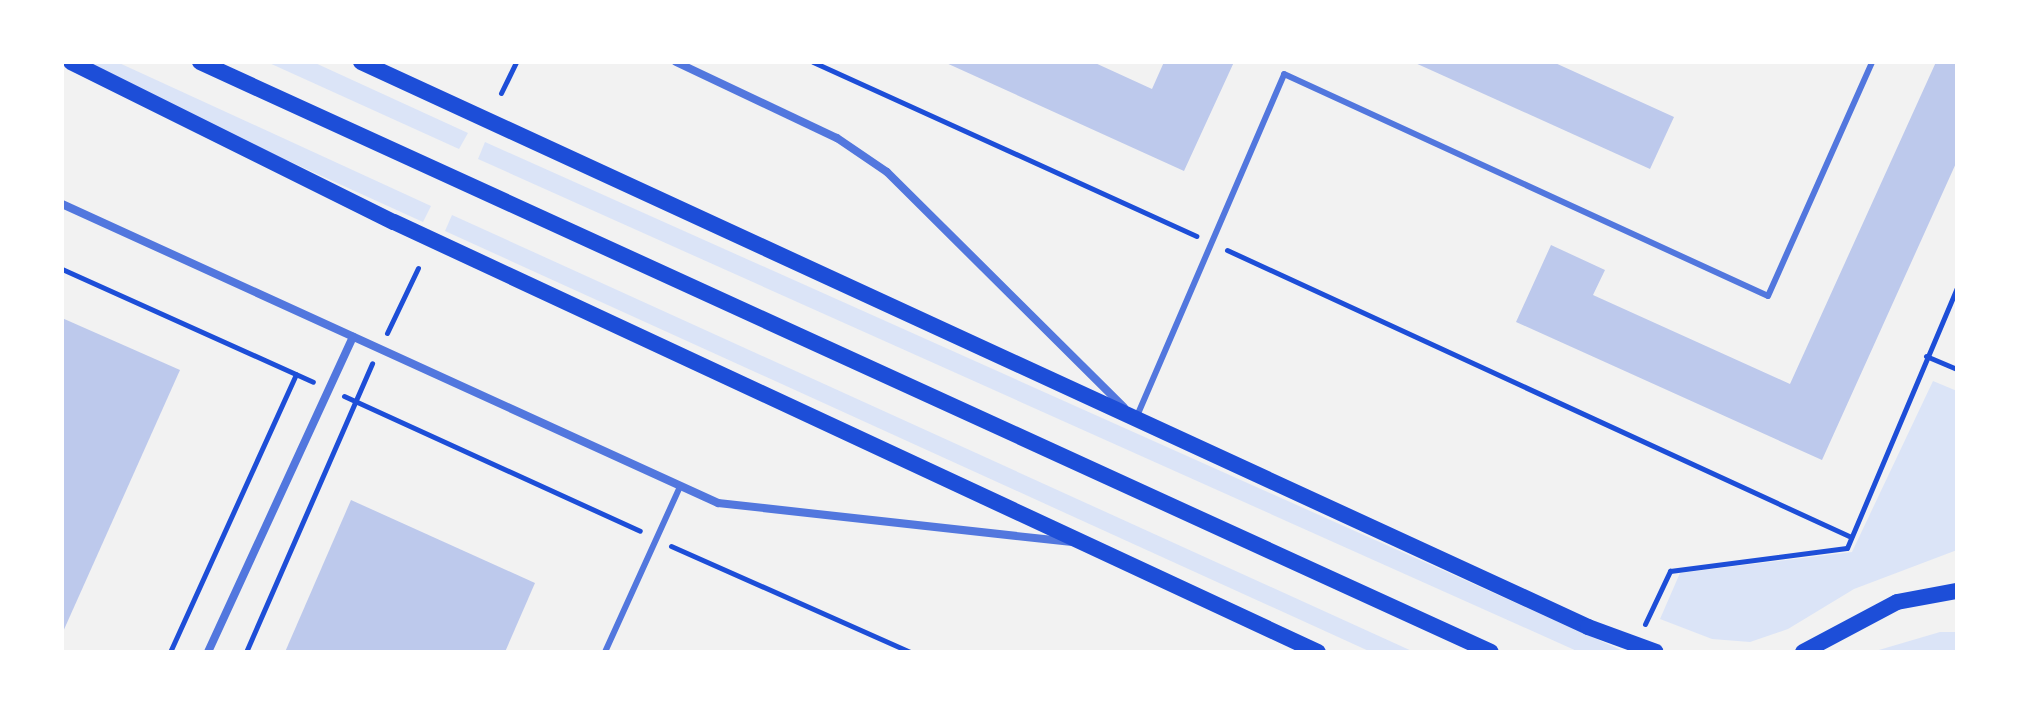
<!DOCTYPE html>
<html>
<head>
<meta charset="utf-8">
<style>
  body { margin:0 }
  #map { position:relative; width:2019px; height:714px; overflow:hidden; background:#f2f2f2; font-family:"DM Sans",sans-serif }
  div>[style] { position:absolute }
  .green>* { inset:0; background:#dbe4f7 }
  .building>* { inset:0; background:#bdc9ec }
  .path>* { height:5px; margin:-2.5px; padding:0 2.5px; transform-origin:2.5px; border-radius:2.5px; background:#1d4ed8 }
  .service>* { height:6px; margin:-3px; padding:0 3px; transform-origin:3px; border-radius:3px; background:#5277de }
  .minor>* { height:8px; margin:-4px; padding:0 4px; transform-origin:4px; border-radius:4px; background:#5277de }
  .secondary>* { height:16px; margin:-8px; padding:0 8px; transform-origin:8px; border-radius:8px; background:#1d4ed8 }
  span { translate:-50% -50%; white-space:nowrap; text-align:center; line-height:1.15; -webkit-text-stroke:6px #fff; paint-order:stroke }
  .frame { position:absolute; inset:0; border:64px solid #fff; pointer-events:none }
</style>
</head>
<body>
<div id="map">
  <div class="green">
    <div style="clip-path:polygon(71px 62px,117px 62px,431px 206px,423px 222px)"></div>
    <div style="clip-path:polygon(267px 62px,313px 62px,468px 133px,459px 149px)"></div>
    <div style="clip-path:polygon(485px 142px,1621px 650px,1579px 652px,478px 159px)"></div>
    <div style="clip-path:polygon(452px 215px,1414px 652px,1371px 652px,445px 231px)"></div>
    <div style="clip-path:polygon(1933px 381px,1957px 391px,1957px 550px,1854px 589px,1788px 629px,1750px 642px,1712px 639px,1660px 619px,1680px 573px,1852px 552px)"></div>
    <div style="clip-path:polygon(1940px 632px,1957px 632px,1957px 652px,1872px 652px)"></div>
  </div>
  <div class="building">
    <div style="clip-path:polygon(944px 62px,1093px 62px,1152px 89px,1164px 62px,1234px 62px,1184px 171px)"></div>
    <div style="clip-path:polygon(1413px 62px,1553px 62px,1674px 117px,1650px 169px)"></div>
    <div style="clip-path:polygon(1936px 62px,1957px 62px,1957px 161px,1822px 460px,1516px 322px,1551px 245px,1605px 270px,1593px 295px,1790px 384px)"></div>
    <div style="clip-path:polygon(62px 318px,180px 370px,62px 634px)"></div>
    <div style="clip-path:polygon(351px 500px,535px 583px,505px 652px,285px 652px)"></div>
  </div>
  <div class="path">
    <div style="left:813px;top:62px;width:421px;rotate:24.4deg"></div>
    <div style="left:501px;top:93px;width:34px;rotate:-64deg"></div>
    <div style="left:1227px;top:250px;width:687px;rotate:24.7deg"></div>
    <div style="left:62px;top:269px;width:275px;rotate:24.2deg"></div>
    <div style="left:387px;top:333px;width:72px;rotate:-64.5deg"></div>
    <div style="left:1926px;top:356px;width:34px;rotate:23deg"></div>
    <div style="left:344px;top:396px;width:325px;rotate:24.5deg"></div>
    <div style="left:671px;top:546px;width:261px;rotate:23.9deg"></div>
    <div style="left:1645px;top:624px;width:59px;rotate:-64.7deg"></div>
    <div style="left:1670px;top:571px;width:178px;rotate:-7.4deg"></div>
    <div style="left:1847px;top:548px;width:282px;rotate:-67.1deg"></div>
    <div style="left:170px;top:652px;width:305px;rotate:-65.6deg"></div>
    <div style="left:246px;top:652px;width:315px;rotate:-66.4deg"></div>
  </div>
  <div class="service">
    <div style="left:1137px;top:416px;width:372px;rotate:-66.7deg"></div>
    <div style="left:1284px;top:74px;width:532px;rotate:24.64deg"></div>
    <div style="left:1768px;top:296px;width:256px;rotate:-66deg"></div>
    <div style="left:605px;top:652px;width:179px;rotate:-65.6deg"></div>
  </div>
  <div class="minor">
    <div style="left:676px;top:62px;width:178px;rotate:25.3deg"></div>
    <div style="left:837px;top:138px;width:60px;rotate:34.2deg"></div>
    <div style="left:887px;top:172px;width:334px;rotate:44.8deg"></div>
    <div style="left:62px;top:204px;width:721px;rotate:24.5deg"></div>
    <div style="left:718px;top:503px;width:354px;rotate:6.3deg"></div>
    <div style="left:208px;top:652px;width:347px;rotate:-65.3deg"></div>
  </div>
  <div class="secondary">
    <div style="left:71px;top:62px;width:360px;rotate:26.4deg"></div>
    <div style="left:394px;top:222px;width:1019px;rotate:24.96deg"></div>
    <div style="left:200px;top:62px;width:1419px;rotate:24.56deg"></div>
    <div style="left:361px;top:62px;width:1351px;rotate:24.72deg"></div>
    <div style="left:1588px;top:627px;width:72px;rotate:20.2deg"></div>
    <div style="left:1803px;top:652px;width:106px;rotate:-28deg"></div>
    <div style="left:1897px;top:602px;width:61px;rotate:-10.4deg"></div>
  </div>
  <div class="frame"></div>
</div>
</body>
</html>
